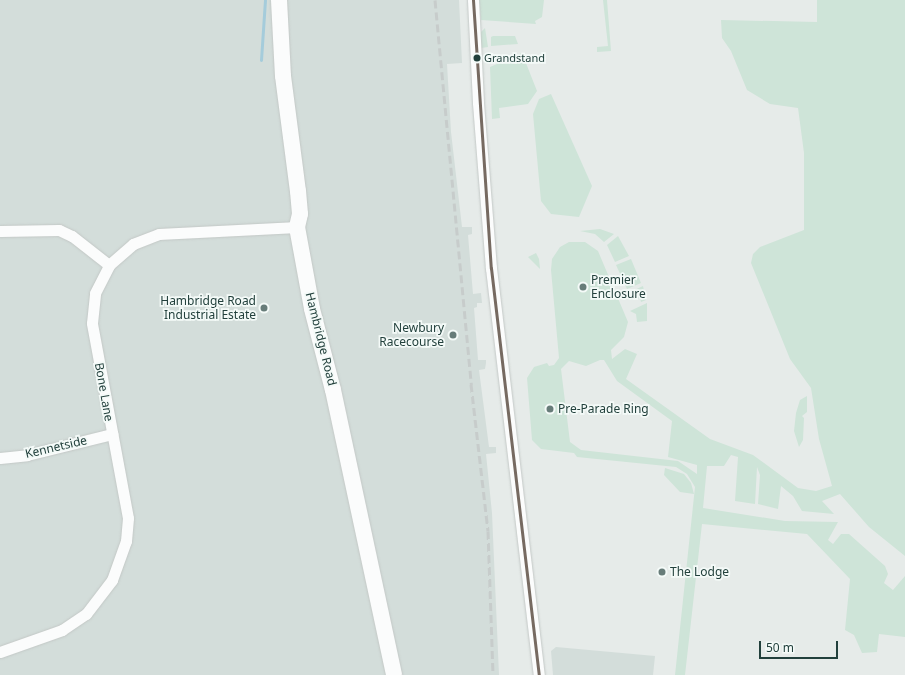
<!DOCTYPE html>
<html>
<head>
<meta charset="utf-8">
<style>
  body { margin:0 }
  #map { position:relative; width:905px; height:675px; overflow:hidden; background:#e6ebe9; font-family:"Noto Sans",sans-serif }
  div>[style] { position:absolute }
  .built>* { inset:0; background:#d3ddda }
  .green>* { inset:0; background:#cee4d8 }
  .stream>* { height:3px; margin:-1.5px; padding:0 1.5px; transform-origin:1.5px; border-radius:1.5px; background:#a5ccdb }
  .roads { filter:drop-shadow(0 0 1px #c3c8c6) drop-shadow(0 0 1px #c3c8c6) }
  .street>* { height:11px; margin:-5.5px; padding:0 5.5px; transform-origin:5.5px; border-radius:5.5px; background:#fbfcfc }
  .secondary>* { height:16px; margin:-8px; padding:0 8px; transform-origin:8px; border-radius:8px; background:#fbfcfc }
  .rail>* { height:3px; margin-top:-1.5px; transform-origin:0; background:repeating-linear-gradient(90deg,#c7cccb 0 8px,transparent 0 12px) }
  .bus-1>* { height:3px; margin:-1.5px; padding:0 1.5px; transform-origin:1.5px; border-radius:1.5px; background:#766a61 }
  .dots>* { width:11px; height:11px; translate:-50% -50%; box-sizing:border-box; border:2px solid #f4faf8; border-radius:50% }
  span { translate:-50% -50%; white-space:nowrap; text-align:center; line-height:1.15; -webkit-text-stroke:3.5px #f4faf8; paint-order:stroke }
  .bus-label { font-size:11px; color:#22403c }
  .left { translate:0 -50%; text-align:left }
  .poi-label { font-size:12px; color:#22403c }
  .right { translate:-100% -50%; text-align:right }
  .street-label { font-size:12px; color:#22403c }
  .scale { position:absolute; left:759px; top:641px; width:79px; height:18px; box-sizing:border-box; border:2px solid #22403c; border-top:0; padding-left:5px; font-size:12px; line-height:14px; white-space:nowrap; color:#22403c; -webkit-text-stroke:3px #f4faf8; paint-order:stroke }
</style>
</head>
<body>
<div id="map">
  <div class="built">
    <div style="clip-path:polygon(0 0,459px 0,462px 63px,447px 64px,451px 132px,462px 227px,472px 227px,472px 234px,468px 235px,473px 294px,481px 293px,482px 303px,477px 303px,477px 307px,474px 308px,478px 360px,486px 360px,486px 363px,485px 369px,479px 370px,489px 447px,496px 447px,496px 453px,486px 454px,492px 513px,499px 675px,0 675px)"></div>
    <div style="clip-path:polygon(556px 647px,655px 656px,653px 675px,553px 675px,551px 651px)"></div>
  </div>
  <div class="green">
    <div style="clip-path:polygon(479px 0,544px 0,542px 17px,535px 21px,536px 24px,481px 20px)"></div>
    <div style="clip-path:polygon(603px 0,607px 0,611px 51px,597px 52px,597px 47px,608px 46px)"></div>
    <div style="clip-path:polygon(evenodd,817px 0,905px 0,905px 556px,869px 527px,840px 494px,822px 501px,834px 514px,802px 511px,793px 496px,781px 486px,778px 509px,758px 504px,760px 475px,757px 467px,755px 504px,735px 501px,738px 457px,731px 455px,724px 466px,707px 466px,703px 508px,785px 521px,838px 522px,828px 540px,833px 544px,841px 534px,849px 534px,885px 566px,888px 574px,884px 583px,893px 590px,905px 576px,905px 637px,879px 634px,877px 652px,862px 653px,854px 635px,845px 630px,850px 579px,807px 534px,702px 524px,685px 675px,675px 675px,695px 487px,687px 474px,676px 467px,577px 457px,574px 453px,541px 449px,532px 440px,527px 378px,534px 367px,547px 363px,549px 366px,554px 365px,559px 358px,551px 270px,552px 259px,560px 247px,569px 242px,585px 242px,598px 251px,628px 322px,624px 337px,611px 350px,612px 359px,625px 349px,637px 354px,626px 379px,710px 439px,753px 455px,798px 488px,816px 491px,832px 486px,819px 439px,811px 388px,790px 359px,751px 263px,753px 254px,760px 247px,804px 230px,804px 153px,798px 108px,770px 104px,747px 90px,731px 51px,722px 38px,721px 20px,817px 22px,817px 0,600px 360px,604px 360px,617px 381px,672px 421px,668px 457px,697px 465px,697px 474px,678px 461px,581px 450px,570px 442px,561px 369px,569px 361px,586px 366px,600px 360px)"></div>
    <div style="clip-path:polygon(485px 28px,488px 47px,481px 48px,480px 33px)"></div>
    <div style="clip-path:polygon(493px 36px,515px 36px,518px 44px,491px 46px,491px 37px)"></div>
    <div style="clip-path:polygon(522px 53px,537px 91px,528px 104px,499px 108px,500px 118px,492px 119px,490px 67px)"></div>
    <div style="clip-path:polygon(551px 94px,592px 186px,579px 217px,551px 214px,541px 201px,533px 114px,539px 99px)"></div>
    <div style="clip-path:polygon(600px 229px,614px 234px,604px 242px,595px 234px,580px 231px)"></div>
    <div style="clip-path:polygon(618px 236px,629px 256px,615px 262px,607px 245px)"></div>
    <div style="clip-path:polygon(536px 253px,539px 259px,540px 269px,528px 257px)"></div>
    <div style="clip-path:polygon(631px 259px,641px 283px,627px 289px,616px 265px)"></div>
    <div style="clip-path:polygon(643px 286px,646px 300px,641px 302px,640px 298px,631px 300px,628px 293px)"></div>
    <div style="clip-path:polygon(647px 303px,647px 321px,637px 322px,636px 314px,630px 311px)"></div>
    <div style="clip-path:polygon(807px 396px,807px 412px,802px 416px,804px 418px,803px 440px,799px 447px,794px 431px,796px 413px,800px 400px)"></div>
    <div style="clip-path:polygon(665px 468px,684px 474px,691px 483px,694px 494px,680px 492px,664px 475px)"></div>
  </div>
  <div class="stream">
    <div style="left:261px;top:60px;width:60px;rotate:-86.2deg"></div>
  </div>
  <div class="roads">
    <div class="street">
      <div style="left:473px;top:0;width:103px;rotate:87.2deg"></div>
      <div style="left:478px;top:103px;width:166px;rotate:85.5deg"></div>
      <div style="left:491px;top:268px;width:410px;rotate:83.3deg"></div>
      <div style="left:0;top:231px;width:59px;rotate:-1deg"></div>
      <div style="left:59px;top:230px;width:14px;rotate:25deg"></div>
      <div style="left:72px;top:236px;width:47px;rotate:38.1deg"></div>
      <div style="left:0;top:458px;width:27px;rotate:-6deg"></div>
      <div style="left:27px;top:455px;width:88px;rotate:-13.9deg"></div>
      <div style="left:0;top:652px;width:66px;rotate:-19.5deg"></div>
      <div style="left:62px;top:630px;width:29px;rotate:-34deg"></div>
      <div style="left:86px;top:614px;width:43px;rotate:-52.6deg"></div>
      <div style="left:112px;top:580px;width:41px;rotate:-70.3deg"></div>
      <div style="left:126px;top:541px;width:23px;rotate:-85deg"></div>
      <div style="left:128px;top:518px;width:198px;rotate:-100.5deg"></div>
      <div style="left:92px;top:323px;width:30px;rotate:-84deg"></div>
      <div style="left:95px;top:293px;width:31px;rotate:-63deg"></div>
      <div style="left:109px;top:265px;width:32px;rotate:-41deg"></div>
      <div style="left:133px;top:244px;width:28px;rotate:-21deg"></div>
      <div style="left:159px;top:234px;width:138px;rotate:-2.9deg"></div>
    </div>
    <div class="secondary">
      <div style="left:279px;top:0;width:76px;rotate:87deg"></div>
      <div style="left:283px;top:76px;width:116px;rotate:82.6deg"></div>
      <div style="left:298px;top:191px;width:23px;rotate:85deg"></div>
      <div style="left:300px;top:214px;width:13px;rotate:103deg"></div>
      <div style="left:297px;top:227px;width:83px;rotate:79.6deg"></div>
      <div style="left:312px;top:309px;width:84px;rotate:75.5deg"></div>
      <div style="left:333px;top:390px;width:291px;rotate:77.9deg"></div>
    </div>
  </div>
  <div class="rail">
    <div style="left:435px;top:0;width:386px;rotate:84.6deg"></div>
    <div style="left:471px;top:384px;width:148px;rotate:83.4deg"></div>
    <div style="left:488px;top:531px;width:144px;rotate:88deg"></div>
  </div>
  <div class="bus-1">
    <div style="left:473px;top:0;width:269px;rotate:86.2deg"></div>
    <div style="left:491px;top:268px;width:410px;rotate:83.3deg"></div>
  </div>
  <div class="dots">
    <div style="left:477px;top:58px;background:#22403c"></div>
    <div style="left:583px;top:287px;background:#677c79"></div>
    <div style="left:264px;top:308px;background:#677c79"></div>
    <div style="left:453px;top:335px;background:#677c79"></div>
    <div style="left:550px;top:409px;background:#677c79"></div>
    <div style="left:662px;top:572px;background:#677c79"></div>
  </div>
  <div class="bus-label">
    <span class="left" style="left:484px;top:58px">Grandstand</span>
  </div>
  <div class="poi-label">
    <span class="left" style="left:591px;top:287px">Premier<br>Enclosure</span>
    <span class="right" style="left:256px;top:308px">Hambridge Road<br>Industrial Estate</span>
    <span class="right" style="left:444px;top:335px">Newbury<br>Racecourse</span>
    <span class="left" style="left:558px;top:409px">Pre-Parade Ring</span>
    <span class="left" style="left:670px;top:572px">The Lodge</span>
  </div>
  <div class="street-label">
    <span style="left:321px;top:339px;rotate:76deg">Hambridge Road</span>
    <span style="left:104px;top:392px;rotate:80deg">Bone Lane</span>
    <span style="left:56px;top:447px;rotate:-13deg">Kennetside</span>
  </div>
  <div class="scale">50 m</div>
</div>
</body>
</html>
